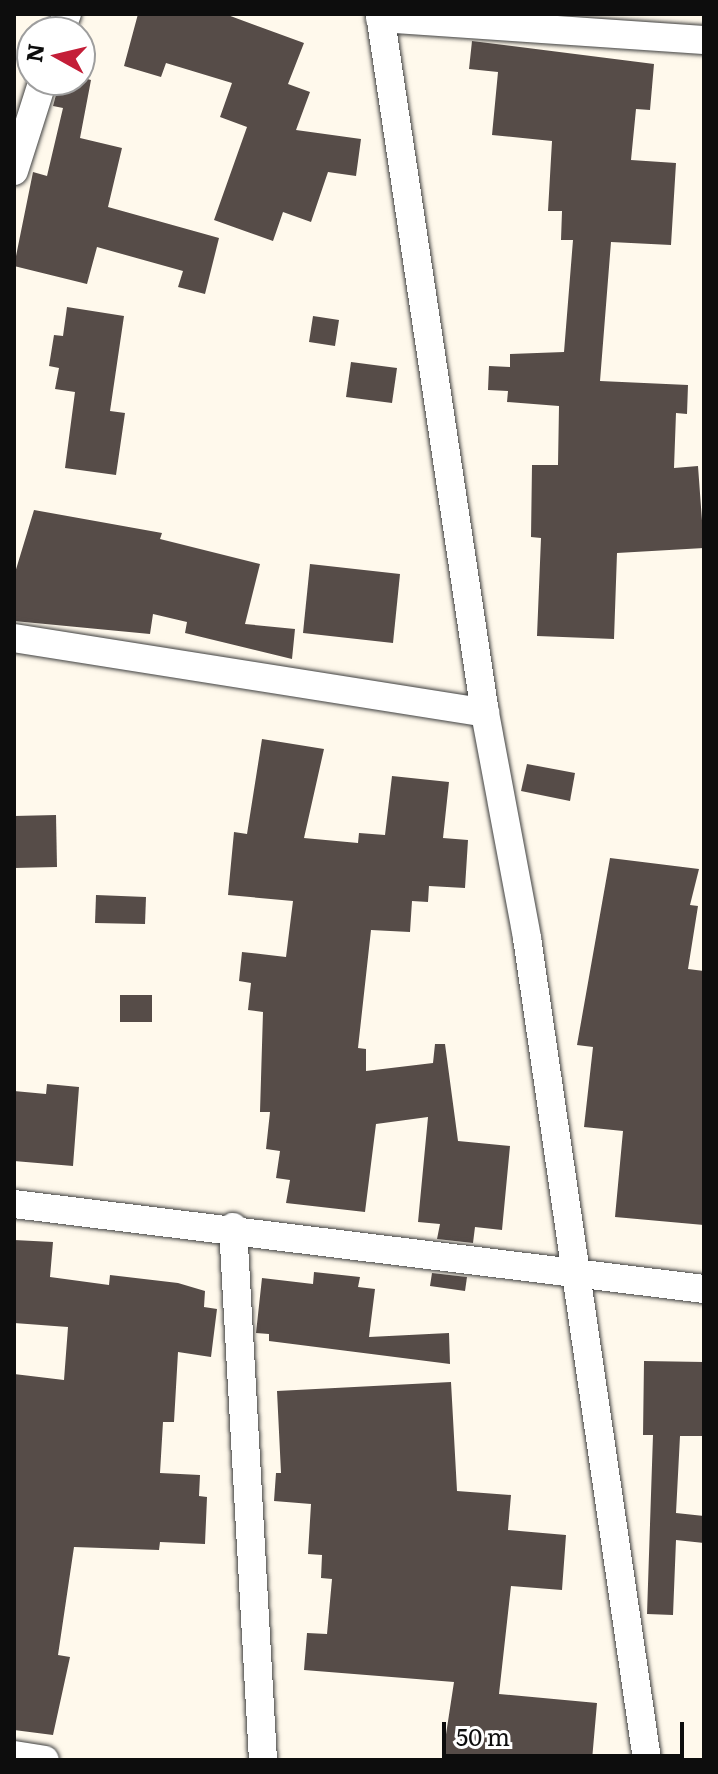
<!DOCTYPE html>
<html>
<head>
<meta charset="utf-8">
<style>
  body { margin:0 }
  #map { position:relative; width:718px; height:1774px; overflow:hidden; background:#fff9ec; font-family:Literata,serif }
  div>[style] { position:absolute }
  .building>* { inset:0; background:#564c48 }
  .roads { filter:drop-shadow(0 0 2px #404040) drop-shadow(0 0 2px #404040) }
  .street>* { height:28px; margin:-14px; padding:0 14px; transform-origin:14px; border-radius:14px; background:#fff }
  span { translate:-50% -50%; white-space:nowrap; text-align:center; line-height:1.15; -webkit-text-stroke:8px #fff; paint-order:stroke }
  .frame { position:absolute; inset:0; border:16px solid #0d0d0d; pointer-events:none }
  .north { position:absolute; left:16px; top:16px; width:80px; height:80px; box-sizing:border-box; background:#fff; border:2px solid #9e9e9e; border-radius:50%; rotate:278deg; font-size:22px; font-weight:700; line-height:32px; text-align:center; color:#0d0d0d }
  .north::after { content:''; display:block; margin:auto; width:28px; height:36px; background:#c41e38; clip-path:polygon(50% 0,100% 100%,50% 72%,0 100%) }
  .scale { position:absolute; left:442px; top:1722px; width:242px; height:36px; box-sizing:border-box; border:4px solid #0d0d0d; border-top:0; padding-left:10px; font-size:24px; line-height:28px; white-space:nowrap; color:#0d0d0d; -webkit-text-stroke:6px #fff; paint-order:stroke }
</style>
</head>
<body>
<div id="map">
  <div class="building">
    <div style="clip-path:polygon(138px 14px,225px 14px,304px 43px,288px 84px,310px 92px,296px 130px,361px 139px,356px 176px,328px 172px,311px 222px,283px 212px,273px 241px,214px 220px,247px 127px,220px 117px,232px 83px,166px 63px,161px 77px,124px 66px)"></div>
    <div style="clip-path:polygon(472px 41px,654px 64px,650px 110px,636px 109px,631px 160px,676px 163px,671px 245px,611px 242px,600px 381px,688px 385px,687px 414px,676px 413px,674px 468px,698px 466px,704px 548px,617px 553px,614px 639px,537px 636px,541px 538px,531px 537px,532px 465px,558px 465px,559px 406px,507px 402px,508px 391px,488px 390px,489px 366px,510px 367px,510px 354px,564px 352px,573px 240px,561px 240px,562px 211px,548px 211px,552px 141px,492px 135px,498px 72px,469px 69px)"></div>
    <div style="clip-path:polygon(80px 77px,91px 80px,80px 138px,122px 148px,108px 207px,219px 238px,205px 294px,178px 287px,183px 271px,97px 247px,87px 284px,14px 266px,33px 172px,47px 176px,63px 108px,53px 106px,60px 80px)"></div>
    <div style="clip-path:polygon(67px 307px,124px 316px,110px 411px,125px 413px,116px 475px,65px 468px,75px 392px,55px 389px,59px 368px,49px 366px,54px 335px,63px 336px)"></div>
    <div style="clip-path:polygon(313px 316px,339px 320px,335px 346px,309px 342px)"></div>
    <div style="clip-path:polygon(351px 362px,397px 368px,392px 403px,346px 397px)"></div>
    <div style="clip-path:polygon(34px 510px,162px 533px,160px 539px,260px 564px,245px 624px,295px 629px,292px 659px,185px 633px,187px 622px,153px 614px,150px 634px,14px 621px,14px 576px)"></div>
    <div style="clip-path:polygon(310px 564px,400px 574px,393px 643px,303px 633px)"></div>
    <div style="clip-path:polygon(262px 739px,324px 749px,304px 838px,358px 843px,359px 833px,385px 835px,392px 776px,449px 782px,443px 838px,468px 840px,465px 888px,429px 886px,428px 902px,412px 901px,410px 932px,371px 930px,358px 1048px,366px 1049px,366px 1071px,433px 1063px,435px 1044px,445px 1044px,458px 1141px,510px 1146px,502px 1230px,475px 1227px,473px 1243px,437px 1239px,440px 1224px,418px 1222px,428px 1117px,376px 1124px,365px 1212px,286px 1203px,290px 1180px,276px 1178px,280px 1151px,266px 1149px,270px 1112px,260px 1112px,263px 1012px,248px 1010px,251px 983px,239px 981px,242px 952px,286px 957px,293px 901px,228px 895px,234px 832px,247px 834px)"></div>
    <div style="clip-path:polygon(527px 764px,575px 773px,570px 801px,521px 791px)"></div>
    <div style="clip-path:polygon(56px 815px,57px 867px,14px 868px,14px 816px)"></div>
    <div style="clip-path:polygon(610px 858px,699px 869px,690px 905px,698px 906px,688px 969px,704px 971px,704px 1225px,615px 1217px,623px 1131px,584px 1127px,593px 1047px,577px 1045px)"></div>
    <div style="clip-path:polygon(96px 895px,146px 897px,145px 924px,95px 923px)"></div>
    <div style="clip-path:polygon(120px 995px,152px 995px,152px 1022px,120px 1022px)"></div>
    <div style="clip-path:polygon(47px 1084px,79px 1087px,73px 1166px,14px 1161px,14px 1091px,46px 1094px)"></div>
    <div style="clip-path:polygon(14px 1240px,53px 1242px,50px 1277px,109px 1285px,110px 1275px,178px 1283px,205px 1291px,204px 1307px,217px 1309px,211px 1357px,178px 1352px,174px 1422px,163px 1422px,160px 1473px,200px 1475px,199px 1496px,207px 1497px,205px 1544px,160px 1542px,159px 1550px,74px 1547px,58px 1655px,70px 1657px,53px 1735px,14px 1730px,14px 1374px,64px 1380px,68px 1327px,14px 1323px)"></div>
    <div style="clip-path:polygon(314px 1272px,360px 1277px,358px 1287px,375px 1289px,369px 1337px,449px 1333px,450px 1364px,269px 1341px,269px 1334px,256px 1333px,262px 1278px,313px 1284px)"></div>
    <div style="clip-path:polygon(432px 1273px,467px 1277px,465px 1291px,430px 1286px)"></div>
    <div style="clip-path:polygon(644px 1361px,704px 1362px,704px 1436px,680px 1436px,676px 1513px,704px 1516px,704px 1543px,676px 1540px,673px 1615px,647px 1614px,653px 1435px,643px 1435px)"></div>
    <div style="clip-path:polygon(451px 1382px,457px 1491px,511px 1495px,508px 1530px,566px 1535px,562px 1590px,511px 1586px,499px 1694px,597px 1703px,592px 1760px,454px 1760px,443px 1754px,454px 1682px,304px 1670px,307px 1633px,327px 1634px,332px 1579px,321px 1578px,322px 1555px,308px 1554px,311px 1504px,274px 1501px,276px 1473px,281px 1473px,277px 1391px)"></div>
  </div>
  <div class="roads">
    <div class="street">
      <div style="left:380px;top:14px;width:707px;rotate:81.46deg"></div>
      <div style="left:485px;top:713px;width:229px;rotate:79.4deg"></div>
      <div style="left:527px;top:938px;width:831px;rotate:81.69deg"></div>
      <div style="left:380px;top:18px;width:325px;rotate:3.9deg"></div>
      <div style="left:60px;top:32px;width:19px;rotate:-69deg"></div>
      <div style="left:14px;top:171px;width:96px;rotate:-72.3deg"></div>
      <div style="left:14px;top:638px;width:477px;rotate:9deg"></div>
      <div style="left:14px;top:1204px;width:695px;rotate:7.02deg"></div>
      <div style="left:233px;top:1227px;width:534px;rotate:86.78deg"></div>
      <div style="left:14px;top:1755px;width:31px;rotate:9deg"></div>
    </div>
  </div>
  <div class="frame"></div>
  <div class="north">N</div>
  <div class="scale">50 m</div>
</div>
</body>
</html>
